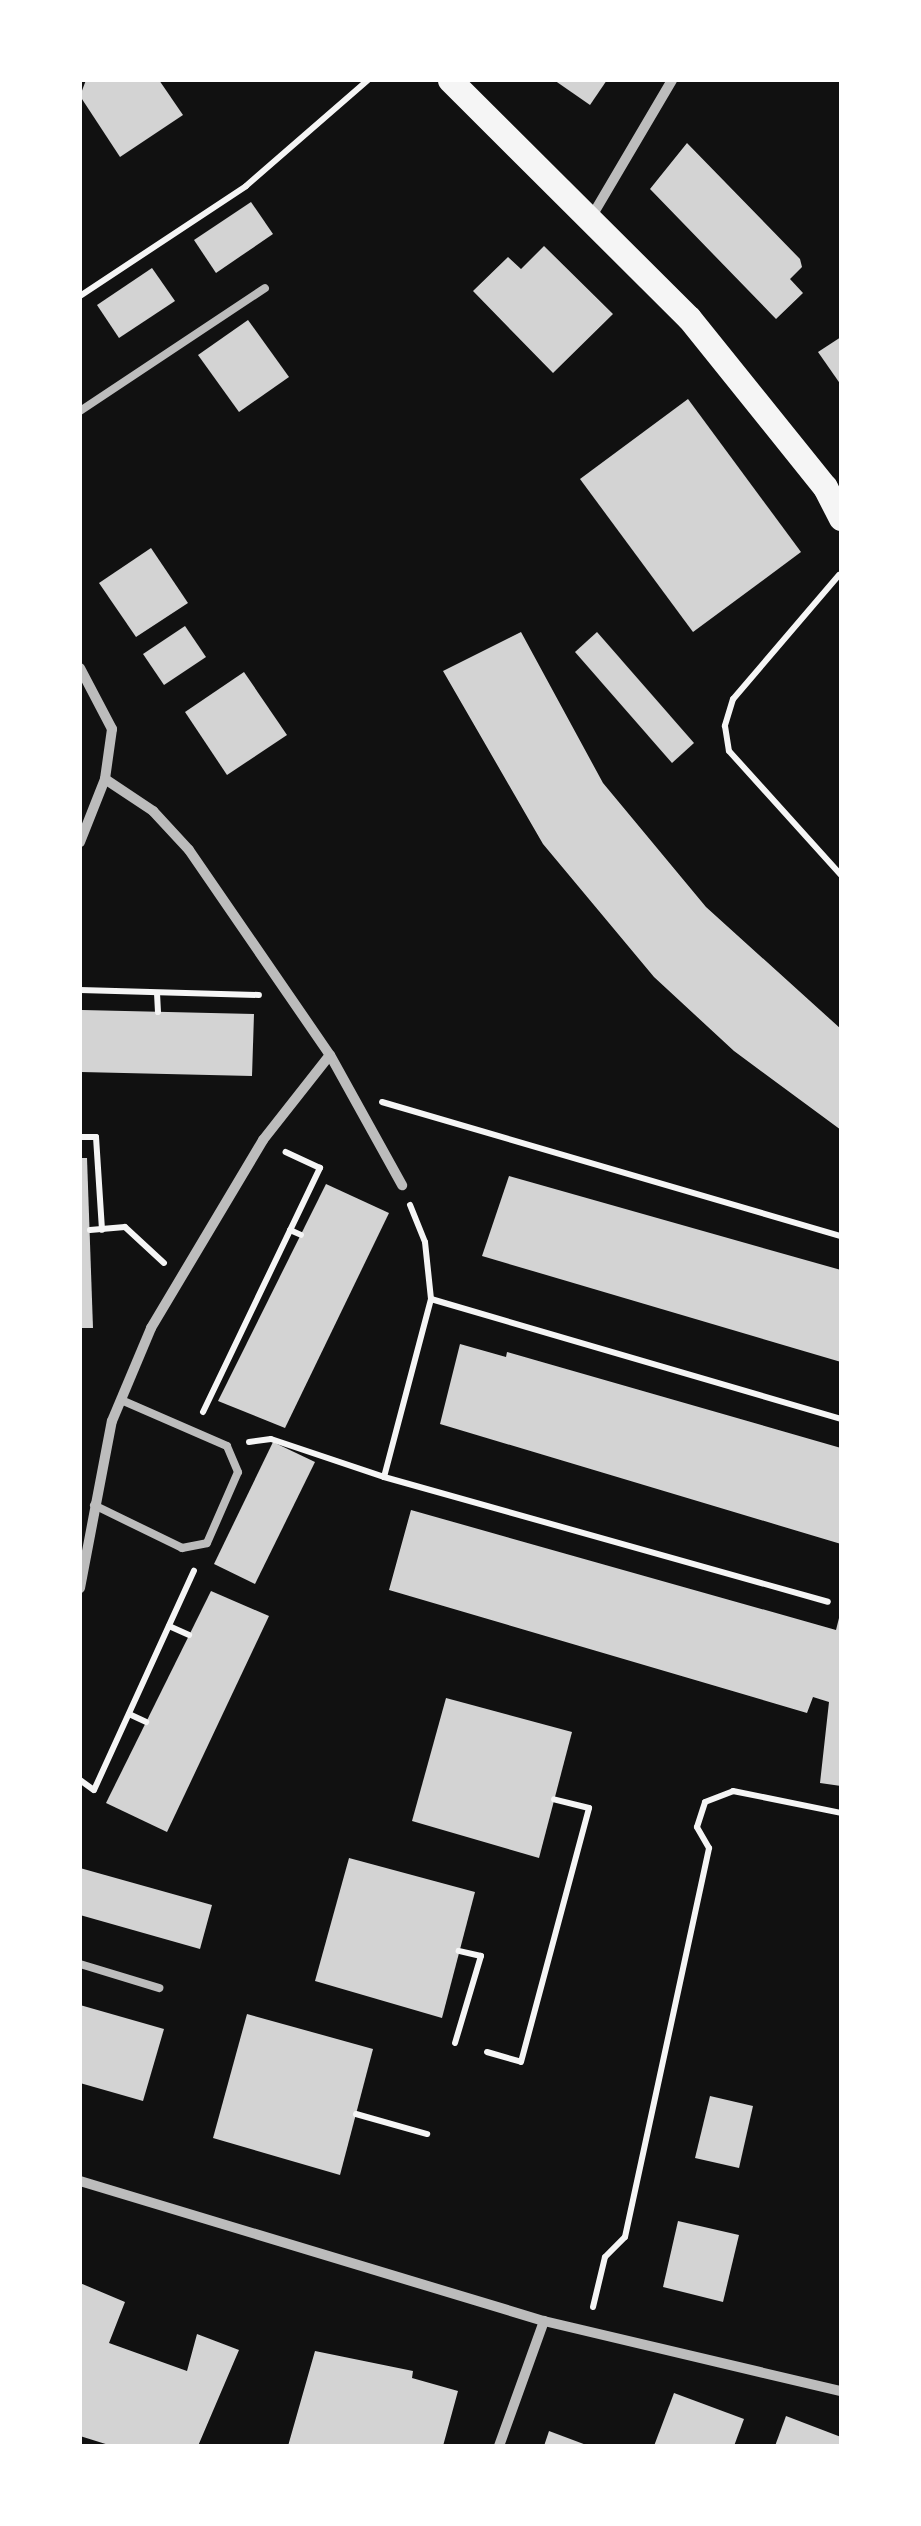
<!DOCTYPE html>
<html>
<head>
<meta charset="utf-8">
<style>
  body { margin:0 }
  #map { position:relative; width:921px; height:2526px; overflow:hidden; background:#111; font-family:"Archivo Narrow",sans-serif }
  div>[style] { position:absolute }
  .building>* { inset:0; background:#d3d3d3 }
  .path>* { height:6px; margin:-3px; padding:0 3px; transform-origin:3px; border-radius:3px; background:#f5f5f5 }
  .service>* { height:8px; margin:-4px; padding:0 4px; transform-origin:4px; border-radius:4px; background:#bcbcbc }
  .minor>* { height:10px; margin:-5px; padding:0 5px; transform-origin:5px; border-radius:5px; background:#bcbcbc }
  .primary>* { height:25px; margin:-12.5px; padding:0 12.5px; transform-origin:12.5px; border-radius:12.5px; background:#f5f5f5 }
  span { translate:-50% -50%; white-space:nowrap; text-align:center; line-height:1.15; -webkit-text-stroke:10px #fff; paint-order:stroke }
  .frame { position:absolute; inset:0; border:82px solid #fff; pointer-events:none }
</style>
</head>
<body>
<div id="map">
  <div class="building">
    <div style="clip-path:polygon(86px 80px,159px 80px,183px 115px,120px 157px,80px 96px)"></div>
    <div style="clip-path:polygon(554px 80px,607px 80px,590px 105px)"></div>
    <div style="clip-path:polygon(687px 143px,800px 259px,802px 267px,790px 279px,803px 293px,776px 319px,650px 189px)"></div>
    <div style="clip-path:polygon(251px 202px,273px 234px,216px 273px,194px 240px)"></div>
    <div style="clip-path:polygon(544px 246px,613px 314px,553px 373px,473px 291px,508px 257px,521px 269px)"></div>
    <div style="clip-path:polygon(152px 268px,175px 301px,119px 338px,97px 305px)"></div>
    <div style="clip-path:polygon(248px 320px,289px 377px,239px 412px,198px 355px)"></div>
    <div style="clip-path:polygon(841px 337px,841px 385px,818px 352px)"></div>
    <div style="clip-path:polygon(688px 399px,801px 552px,693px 632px,580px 479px)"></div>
    <div style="clip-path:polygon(151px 548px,188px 603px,136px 637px,99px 583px)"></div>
    <div style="clip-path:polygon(185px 626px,206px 657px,164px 685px,143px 654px)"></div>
    <div style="clip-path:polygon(521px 632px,603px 783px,706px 907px,841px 1029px,841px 1130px,734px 1051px,654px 977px,543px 844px,443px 671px)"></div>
    <div style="clip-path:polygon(597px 632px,694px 743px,672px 763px,575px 652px)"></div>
    <div style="clip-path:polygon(244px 672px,287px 735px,227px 775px,185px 712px)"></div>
    <div style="clip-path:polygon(82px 1010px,254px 1014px,252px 1076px,81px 1072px)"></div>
    <div style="clip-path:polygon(80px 1158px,87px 1158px,93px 1328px,80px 1328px)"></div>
    <div style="clip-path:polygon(509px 1176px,841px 1270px,841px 1362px,482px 1256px)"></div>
    <div style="clip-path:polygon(326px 1184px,389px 1213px,285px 1428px,218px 1401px)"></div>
    <div style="clip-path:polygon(460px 1344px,506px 1357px,507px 1352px,841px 1448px,841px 1544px,440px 1424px)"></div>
    <div style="clip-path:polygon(273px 1442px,315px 1462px,255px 1584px,214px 1564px)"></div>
    <div style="clip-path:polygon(411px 1510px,836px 1630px,841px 1610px,841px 1786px,820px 1783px,829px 1702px,813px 1697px,807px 1713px,389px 1590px)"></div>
    <div style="clip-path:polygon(211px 1591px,269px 1616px,167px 1832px,106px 1803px)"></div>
    <div style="clip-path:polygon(446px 1698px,572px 1732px,539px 1858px,412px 1821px)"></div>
    <div style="clip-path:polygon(349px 1858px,475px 1892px,442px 2018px,315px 1981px)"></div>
    <div style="clip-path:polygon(80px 1868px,212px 1905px,200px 1949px,80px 1915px)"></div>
    <div style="clip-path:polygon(80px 2005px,164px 2029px,143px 2101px,80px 2083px)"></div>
    <div style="clip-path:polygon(247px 2014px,373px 2049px,340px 2175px,213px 2138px)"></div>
    <div style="clip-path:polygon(710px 2096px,753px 2106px,739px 2168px,695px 2158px)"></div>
    <div style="clip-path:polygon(678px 2221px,739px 2235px,723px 2302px,663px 2287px)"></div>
    <div style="clip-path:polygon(80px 2283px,125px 2302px,109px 2343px,187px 2371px,197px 2334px,239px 2350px,198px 2446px,112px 2446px,80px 2436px)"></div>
    <div style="clip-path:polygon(315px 2351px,413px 2371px,412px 2378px,458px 2391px,443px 2446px,288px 2446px)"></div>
    <div style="clip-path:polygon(674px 2393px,744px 2419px,734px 2446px,654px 2446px)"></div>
    <div style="clip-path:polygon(786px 2416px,841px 2437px,841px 2446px,775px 2446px)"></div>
    <div style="clip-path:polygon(549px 2431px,589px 2446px,544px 2446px)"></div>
  </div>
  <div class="path">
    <div style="left:80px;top:296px;width:199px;rotate:-33.5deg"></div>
    <div style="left:246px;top:186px;width:162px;rotate:-41deg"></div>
    <div style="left:839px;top:575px;width:163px;rotate:130.5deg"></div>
    <div style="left:733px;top:699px;width:28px;rotate:107deg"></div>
    <div style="left:725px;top:726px;width:25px;rotate:81deg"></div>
    <div style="left:729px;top:751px;width:167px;rotate:47.9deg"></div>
    <div style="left:80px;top:990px;width:179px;rotate:1.6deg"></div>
    <div style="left:157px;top:993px;width:19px;rotate:87deg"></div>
    <div style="left:382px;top:1102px;width:478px;rotate:16.3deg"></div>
    <div style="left:80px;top:1137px;width:16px"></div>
    <div style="left:96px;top:1137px;width:93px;rotate:86.3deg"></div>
    <div style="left:90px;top:1230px;width:35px;rotate:-5deg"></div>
    <div style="left:125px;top:1227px;width:53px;rotate:42.7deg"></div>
    <div style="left:290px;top:1230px;width:12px;rotate:24deg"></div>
    <div style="left:431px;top:1299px;width:427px;rotate:16.3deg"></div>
    <div style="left:203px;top:1412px;width:271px;rotate:-64.4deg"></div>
    <div style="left:320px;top:1168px;width:38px;rotate:-155deg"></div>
    <div style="left:249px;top:1442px;width:22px;rotate:-8deg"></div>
    <div style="left:271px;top:1439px;width:119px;rotate:18.6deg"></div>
    <div style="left:384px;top:1477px;width:184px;rotate:-75.2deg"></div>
    <div style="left:431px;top:1299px;width:57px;rotate:-96deg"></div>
    <div style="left:425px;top:1242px;width:40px;rotate:-112deg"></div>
    <div style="left:384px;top:1477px;width:461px;rotate:15.7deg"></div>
    <div style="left:169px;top:1626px;width:22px;rotate:24deg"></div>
    <div style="left:129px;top:1714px;width:19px;rotate:25deg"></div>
    <div style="left:80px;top:1780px;width:17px;rotate:36deg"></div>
    <div style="left:94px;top:1790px;width:241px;rotate:-65.5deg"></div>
    <div style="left:455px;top:2043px;width:91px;rotate:-73.4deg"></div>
    <div style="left:481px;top:1956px;width:23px;rotate:-167deg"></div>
    <div style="left:487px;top:2052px;width:35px;rotate:16deg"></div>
    <div style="left:521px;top:2062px;width:263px;rotate:-75deg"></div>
    <div style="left:589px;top:1808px;width:36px;rotate:-166deg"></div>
    <div style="left:356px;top:2114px;width:74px;rotate:15.7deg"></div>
    <div style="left:593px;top:2307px;width:51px;rotate:-76.5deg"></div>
    <div style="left:605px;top:2257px;width:28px;rotate:-45deg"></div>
    <div style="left:625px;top:2237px;width:398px;rotate:-77.8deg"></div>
    <div style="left:709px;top:1848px;width:24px;rotate:-120deg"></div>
    <div style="left:697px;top:1827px;width:26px;rotate:-72deg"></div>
    <div style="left:705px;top:1802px;width:30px;rotate:-21deg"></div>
    <div style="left:733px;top:1791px;width:110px;rotate:11.5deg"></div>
  </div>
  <div class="service">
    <div style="left:80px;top:411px;width:222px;rotate:-33.6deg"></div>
    <div style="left:94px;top:1505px;width:98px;rotate:26deg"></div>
    <div style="left:182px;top:1548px;width:25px;rotate:-11deg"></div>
    <div style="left:207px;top:1543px;width:77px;rotate:-66.4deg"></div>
    <div style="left:238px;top:1472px;width:28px;rotate:-113deg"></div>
    <div style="left:227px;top:1446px;width:116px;rotate:-156.5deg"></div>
    <div style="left:80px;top:1964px;width:83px;rotate:16.9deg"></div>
  </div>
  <div class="minor">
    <div style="left:592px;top:216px;width:158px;rotate:-59.5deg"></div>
    <div style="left:80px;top:668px;width:69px;rotate:62.3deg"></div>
    <div style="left:112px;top:729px;width:50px;rotate:98deg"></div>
    <div style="left:105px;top:779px;width:68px;rotate:111.6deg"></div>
    <div style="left:105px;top:779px;width:58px;rotate:33.7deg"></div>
    <div style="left:153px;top:811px;width:53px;rotate:47.3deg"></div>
    <div style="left:189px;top:850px;width:249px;rotate:55.5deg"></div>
    <div style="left:330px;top:1055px;width:149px;rotate:61deg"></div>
    <div style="left:80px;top:1588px;width:170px;rotate:-79.2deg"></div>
    <div style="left:112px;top:1421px;width:101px;rotate:-67.2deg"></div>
    <div style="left:151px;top:1328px;width:219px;rotate:-59.2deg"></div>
    <div style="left:263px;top:1140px;width:108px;rotate:-51.8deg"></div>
    <div style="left:80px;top:2181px;width:485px;rotate:16.8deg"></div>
    <div style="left:544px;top:2321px;width:305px;rotate:13.3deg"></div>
    <div style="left:499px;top:2446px;width:133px;rotate:-70.2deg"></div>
  </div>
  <div class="primary">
    <div style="left:450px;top:80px;width:337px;rotate:44.9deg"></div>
    <div style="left:689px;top:318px;width:217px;rotate:51.2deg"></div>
    <div style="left:825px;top:487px;width:35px;rotate:63deg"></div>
  </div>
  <div class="frame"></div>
</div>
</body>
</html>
